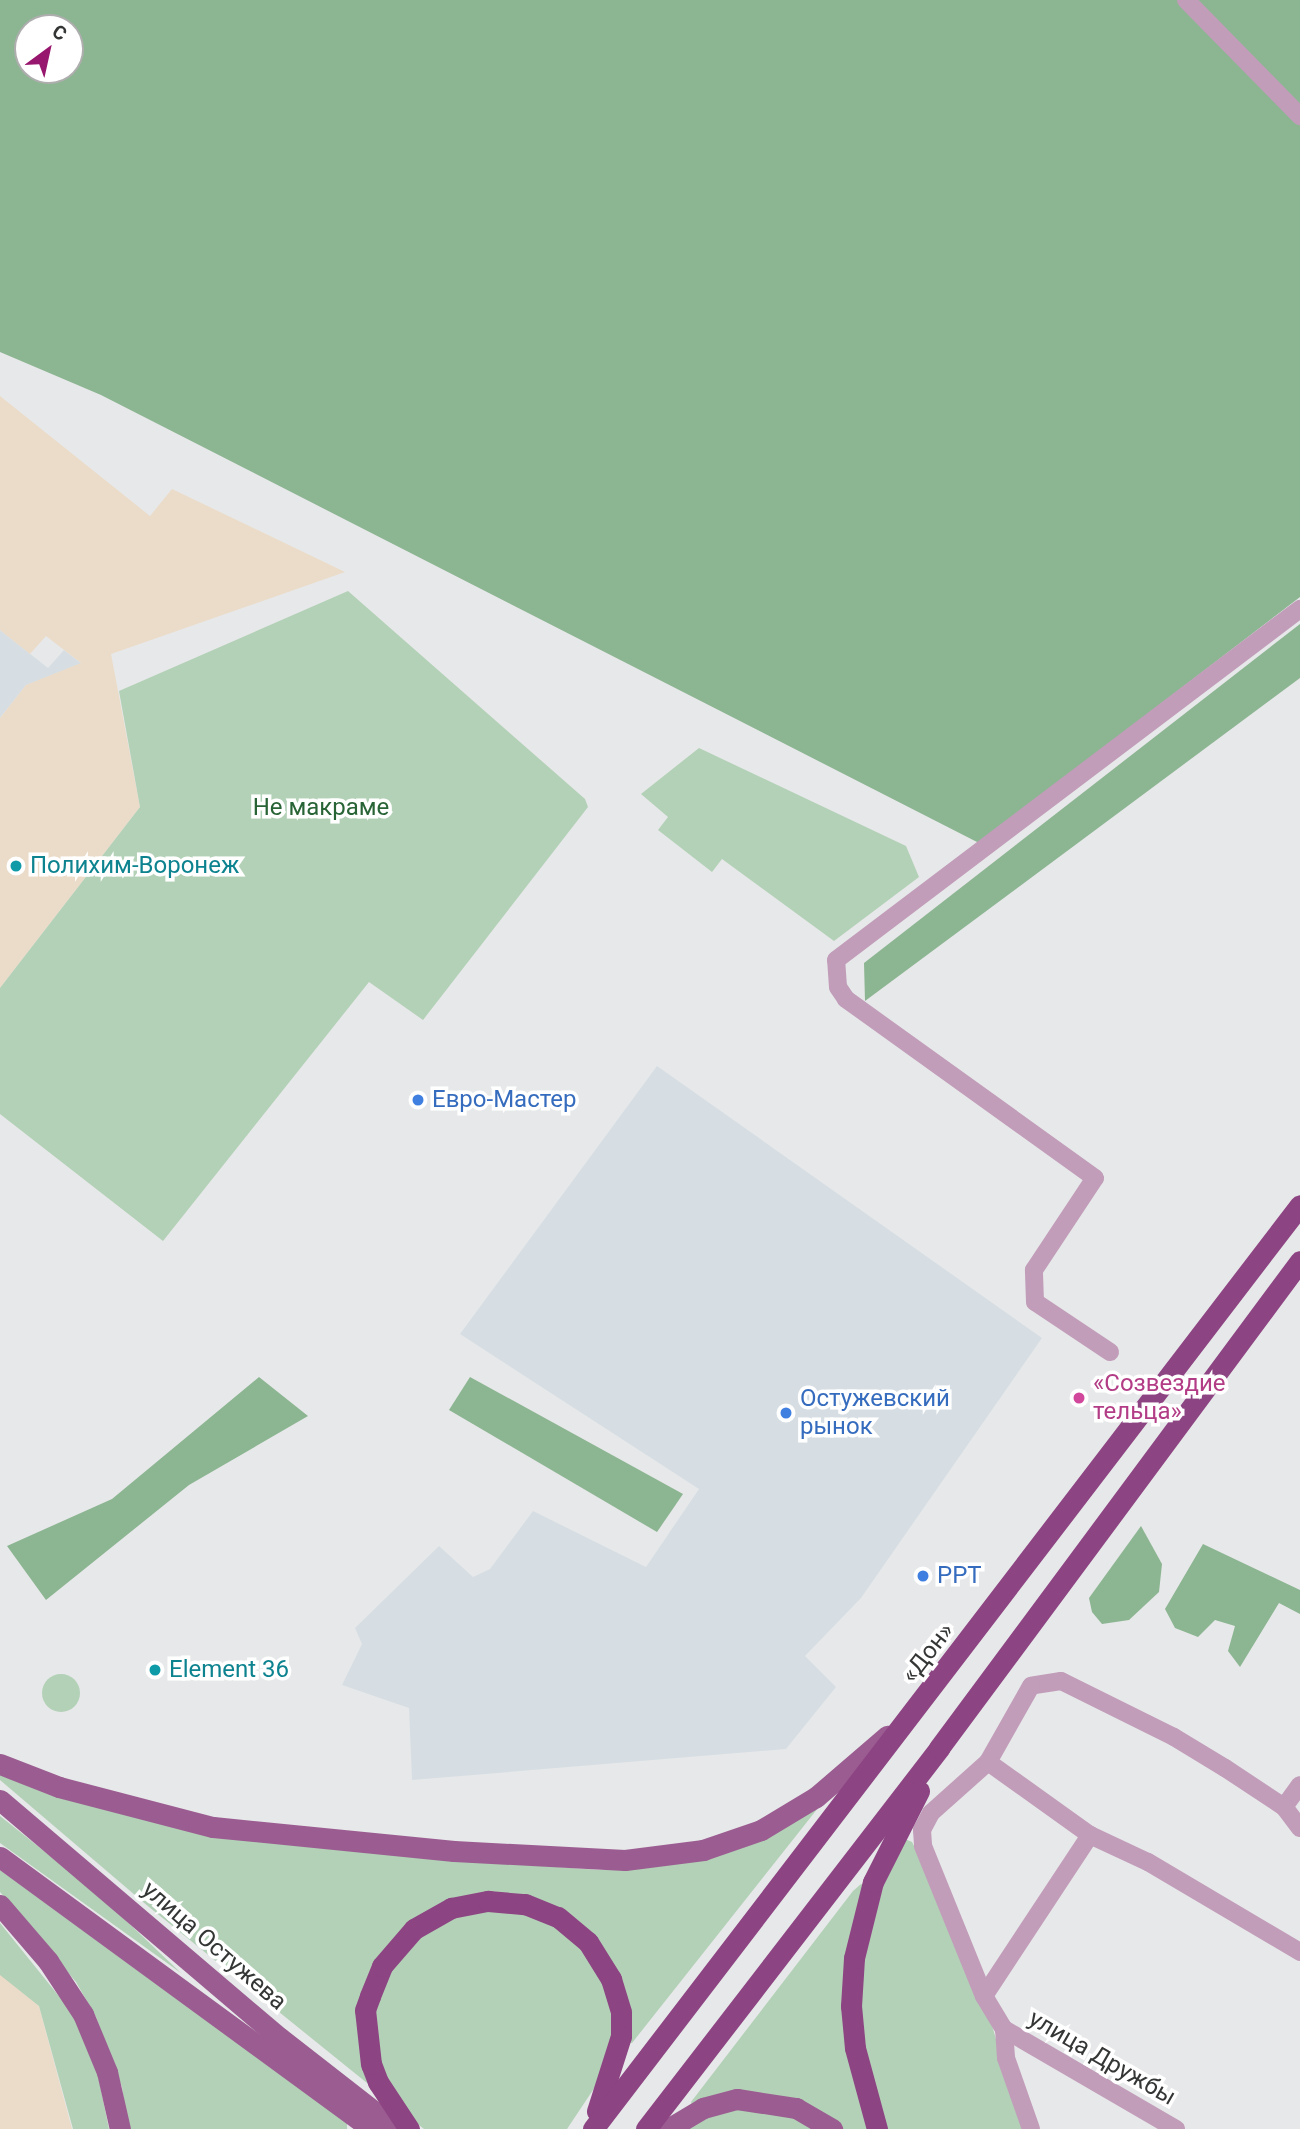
<!DOCTYPE html>
<html>
<head>
<meta charset="utf-8">
<style>
  body { margin:0 }
  #map { position:relative; width:1300px; height:2129px; overflow:hidden; background:#e7e8e9; font-family:Roboto,sans-serif }
  div>[style] { position:absolute }
  .built>* { inset:0; background:#d6dee4 }
  .industrial>* { inset:0; background:#ebdcc9 }
  .green>* { inset:0; background:#b3d1b7 }
  .round { border-radius:50% }
  .forest>* { inset:0; background:#8cb592 }
  .street>* { height:18px; margin:-9px; padding:0 9px; transform-origin:9px; border-radius:9px; background:#c19dba }
  .primary>* { height:21px; margin:-10.5px; padding:0 10.5px; transform-origin:10.5px; border-radius:10.5px; background:#9b5d91 }
  .highway>* { height:21px; margin:-10.5px; padding:0 10.5px; transform-origin:10.5px; border-radius:10.5px; background:#8d4483 }
  .dots>* { width:19px; height:19px; translate:-50% -50%; box-sizing:border-box; border:4px solid #fff; border-radius:50% }
  span { translate:-50% -50%; white-space:nowrap; text-align:center; line-height:1.15; -webkit-text-stroke:7px #fff; paint-order:stroke }
  .park-label { font-size:24px; color:#286436 }
  .culture-label { font-size:24px; color:#0d838f }
  .left { translate:0 -50%; text-align:left }
  .shop-label { font-size:24px; color:#366cbe }
  .hotel-label { font-size:24px; color:#b23c85 }
  .street-label { font-size:24px; color:#343535 }
  .north { position:absolute; left:14px; top:14px; width:70px; height:70px; box-sizing:border-box; background:#fff; border:2px solid #aeaeae; border-radius:50%; rotate:33deg; font-size:19px; font-weight:700; line-height:28px; text-align:center; color:#343535 }
  .north::after { content:''; display:block; margin:auto; width:24px; height:32px; background:#98176e; clip-path:polygon(50% 0,100% 100%,50% 72%,0 100%) }
</style>
</head>
<body>
<div id="map">
  <div class="built">
    <div style="clip-path:polygon(0 630px,48px 668px,64px 650px,82px 664px,26px 685px,0 718px)"></div>
    <div style="clip-path:polygon(657px 1066px,1042px 1338px,861px 1598px,805px 1656px,836px 1687px,786px 1749px,412px 1780px,409px 1708px,342px 1685px,362px 1644px,355px 1628px,439px 1546px,473px 1577px,490px 1569px,533px 1511px,646px 1567px,699px 1489px,460px 1334px)"></div>
  </div>
  <div class="industrial">
    <div style="clip-path:polygon(0 396px,150px 516px,172px 489px,345px 572px,111px 654px,140px 807px,0 988px,0 718px,26px 685px,81px 663px,46px 636px,30px 654px,0 630px)"></div>
    <div style="clip-path:polygon(0 1972px,39px 2006px,72px 2129px,0 2129px)"></div>
  </div>
  <div class="green">
    <div style="clip-path:polygon(348px 591px,585px 799px,588px 807px,423px 1020px,369px 982px,163px 1241px,0 1114px,0 988px,140px 807px,119px 691px)"></div>
    <div style="clip-path:polygon(699px 748px,906px 846px,919px 877px,834px 941px,722px 859px,712px 872px,658px 830px,668px 817px,641px 794px)"></div>
    <div class="round" style="left:42px;top:1674px;width:38px;height:38px"></div>
    <div style="clip-path:polygon(0 1774px,41px 1791px,486px 1862px,600px 1870px,677px 1863px,818px 1808px,632px 2043px,613px 2041px,595px 2087px,567px 2129px,424px 2129px,149px 1907px,0 1780px)"></div>
    <div style="clip-path:polygon(0 1816px,98px 1894px,181px 1973px,0 1843px)"></div>
    <div style="clip-path:polygon(905px 1839px,912px 1842px,918px 1853px,989px 2015px,1022px 2129px,681px 2129px,698px 2118px,691px 2102px,853px 1891px,861px 1884px,881px 1891px)"></div>
    <div style="clip-path:polygon(0 1870px,347px 2123px,347px 2129px,128px 2129px,122px 2087px,96px 2017px,76px 1982px,0 1892px)"></div>
    <div style="clip-path:polygon(0 1923px,70px 2010px,95px 2061px,109px 2129px,73px 2129px,39px 2006px,0 1975px)"></div>
  </div>
  <div class="forest">
    <div style="clip-path:polygon(evenodd,0 0,1300px 0,1300px 597px,979px 843px,101px 395px,0 352px,0 0,28px 28px,70px 28px,70px 70px,28px 70px,28px 28px)"></div>
    <div style="clip-path:polygon(1300px 624px,1300px 678px,865px 1001px,864px 963px)"></div>
    <div style="clip-path:polygon(259px 1377px,308px 1416px,189px 1485px,46px 1600px,7px 1546px,112px 1499px)"></div>
    <div style="clip-path:polygon(470px 1377px,683px 1494px,657px 1532px,449px 1410px)"></div>
    <div style="clip-path:polygon(1141px 1526px,1162px 1564px,1159px 1592px,1129px 1620px,1102px 1624px,1092px 1612px,1089px 1598px)"></div>
    <div style="clip-path:polygon(1203px 1544px,1300px 1590px,1300px 1614px,1279px 1603px,1240px 1667px,1228px 1651px,1235px 1626px,1215px 1620px,1198px 1637px,1175px 1628px,1165px 1609px)"></div>
  </div>
  <div class="street">
    <div style="left:1186px;top:0;width:163px;rotate:45.5deg"></div>
    <div style="left:1110px;top:1352px;width:90px;rotate:-146.3deg"></div>
    <div style="left:1035px;top:1302px;width:32px;rotate:-92deg"></div>
    <div style="left:1034px;top:1270px;width:110px;rotate:-56.5deg"></div>
    <div style="left:1095px;top:1178px;width:307px;rotate:-144.3deg"></div>
    <div style="left:846px;top:999px;width:14px;rotate:-124deg"></div>
    <div style="left:838px;top:987px;width:27px;rotate:-94deg"></div>
    <div style="left:836px;top:960px;width:582px;rotate:-37.11deg"></div>
    <div style="left:988px;top:1762px;width:76px;rotate:138.2deg"></div>
    <div style="left:931px;top:1813px;width:19px;rotate:118deg"></div>
    <div style="left:922px;top:1830px;width:16px;rotate:86deg"></div>
    <div style="left:923px;top:1846px;width:162px;rotate:67.9deg"></div>
    <div style="left:984px;top:1996px;width:39px;rotate:59deg"></div>
    <div style="left:1004px;top:2029px;width:29px;rotate:86deg"></div>
    <div style="left:1006px;top:2058px;width:75px;rotate:70.6deg"></div>
    <div style="left:1284px;top:1807px;width:27px;rotate:-54deg"></div>
    <div style="left:1300px;top:1828px;width:26px;rotate:-127deg"></div>
    <div style="left:1284px;top:1807px;width:71px;rotate:-146.5deg"></div>
    <div style="left:1225px;top:1768px;width:60px;rotate:-148.7deg"></div>
    <div style="left:1174px;top:1737px;width:126px;rotate:-153.6deg"></div>
    <div style="left:1061px;top:1681px;width:30px;rotate:171deg"></div>
    <div style="left:1031px;top:1686px;width:87px;rotate:119.5deg"></div>
    <div style="left:988px;top:1762px;width:125px;rotate:35.6deg"></div>
    <div style="left:1090px;top:1835px;width:64px;rotate:25deg"></div>
    <div style="left:1148px;top:1862px;width:177px;rotate:30.6deg"></div>
    <div style="left:984px;top:1996px;width:193px;rotate:-56.6deg"></div>
    <div style="left:1004px;top:2029px;width:199px;rotate:30.2deg"></div>
  </div>
  <div class="primary">
    <div style="left:0;top:1764px;width:63px;rotate:21.3deg"></div>
    <div style="left:59px;top:1787px;width:159px;rotate:14.6deg"></div>
    <div style="left:213px;top:1827px;width:242px;rotate:5.7deg"></div>
    <div style="left:454px;top:1851px;width:171px;rotate:3deg"></div>
    <div style="left:625px;top:1860px;width:79px;rotate:-7.3deg"></div>
    <div style="left:703px;top:1850px;width:61px;rotate:-19deg"></div>
    <div style="left:761px;top:1830px;width:64px;rotate:-31deg"></div>
    <div style="left:816px;top:1797px;width:94px;rotate:-40.7deg"></div>
    <div style="left:0;top:1800px;width:367px;rotate:40.4deg"></div>
    <div style="left:280px;top:2038px;width:148px;rotate:37.9deg"></div>
    <div style="left:0;top:1857px;width:460px;rotate:36.2deg"></div>
    <div style="left:0;top:1905px;width:74px;rotate:49.4deg"></div>
    <div style="left:48px;top:1961px;width:64px;rotate:56.6deg"></div>
    <div style="left:83px;top:2014px;width:63px;rotate:67.5deg"></div>
    <div style="left:107px;top:2072px;width:58px;rotate:77.2deg"></div>
    <div style="left:668px;top:2129px;width:41px;rotate:-31deg"></div>
    <div style="left:703px;top:2108px;width:35px;rotate:-15deg"></div>
    <div style="left:737px;top:2099px;width:60px;rotate:8.7deg"></div>
    <div style="left:796px;top:2108px;width:42px;rotate:30.3deg"></div>
  </div>
  <div class="highway">
    <div style="left:409px;top:2129px;width:56px;rotate:-123.4deg"></div>
    <div style="left:378px;top:2082px;width:19px;rotate:-111deg"></div>
    <div style="left:371px;top:2064px;width:54px;rotate:-96.3deg"></div>
    <div style="left:365px;top:2010px;width:15px;rotate:-70deg"></div>
    <div style="left:370px;top:1996px;width:32px;rotate:-68deg"></div>
    <div style="left:382px;top:1966px;width:49px;rotate:-49.1deg"></div>
    <div style="left:414px;top:1929px;width:43px;rotate:-29.6deg"></div>
    <div style="left:451px;top:1908px;width:38px;rotate:-11deg"></div>
    <div style="left:488px;top:1901px;width:37px;rotate:5deg"></div>
    <div style="left:525px;top:1904px;width:35px;rotate:22deg"></div>
    <div style="left:558px;top:1917px;width:39px;rotate:40deg"></div>
    <div style="left:588px;top:1942px;width:44px;rotate:58.1deg"></div>
    <div style="left:611px;top:1979px;width:34px;rotate:73deg"></div>
    <div style="left:621px;top:2012px;width:24px;rotate:90deg"></div>
    <div style="left:621px;top:2036px;width:79px;rotate:107.7deg"></div>
    <div style="left:593px;top:2129px;width:1163px;rotate:-52.58deg"></div>
    <div style="left:646px;top:2129px;width:481px;rotate:-52.4deg"></div>
    <div style="left:939px;top:1748px;width:606px;rotate:-53.45deg"></div>
    <div style="left:877px;top:2129px;width:84px;rotate:-105.2deg"></div>
    <div style="left:855px;top:2048px;width:42px;rotate:-95.4deg"></div>
    <div style="left:851px;top:2006px;width:48px;rotate:-86.4deg"></div>
    <div style="left:854px;top:1958px;width:78px;rotate:-76deg"></div>
    <div style="left:873px;top:1882px;width:102px;rotate:-63.2deg"></div>
  </div>
  <div class="dots">
    <div style="left:16px;top:866px;background:#0f9aa8"></div>
    <div style="left:418px;top:1100px;background:#3f7fe0"></div>
    <div style="left:1079px;top:1398px;background:#d1479c"></div>
    <div style="left:786px;top:1413px;background:#3f7fe0"></div>
    <div style="left:923px;top:1576px;background:#3f7fe0"></div>
    <div style="left:155px;top:1670px;background:#0f9aa8"></div>
  </div>
  <div class="park-label">
    <span style="left:321px;top:808px">Не макраме</span>
  </div>
  <div class="culture-label">
    <span class="left" style="left:30px;top:866px">Полихим-Воронеж</span>
    <span class="left" style="left:169px;top:1670px">Element 36</span>
  </div>
  <div class="shop-label">
    <span class="left" style="left:432px;top:1100px">Евро-Мастер</span>
    <span class="left" style="left:800px;top:1413px">Остужевский<br>рынок</span>
    <span class="left" style="left:937px;top:1576px">РРТ</span>
  </div>
  <div class="hotel-label">
    <span class="left" style="left:1093px;top:1398px">«Созвездие<br>тельца»</span>
  </div>
  <div class="street-label">
    <span style="left:928px;top:1653px;rotate:-52deg">«Дон»</span>
    <span style="left:214px;top:1946px;rotate:41deg">улица Остужева</span>
    <span style="left:1102px;top:2058px;rotate:30deg">улица Дружбы</span>
  </div>
  <div class="north">С</div>
</div>
</body>
</html>
